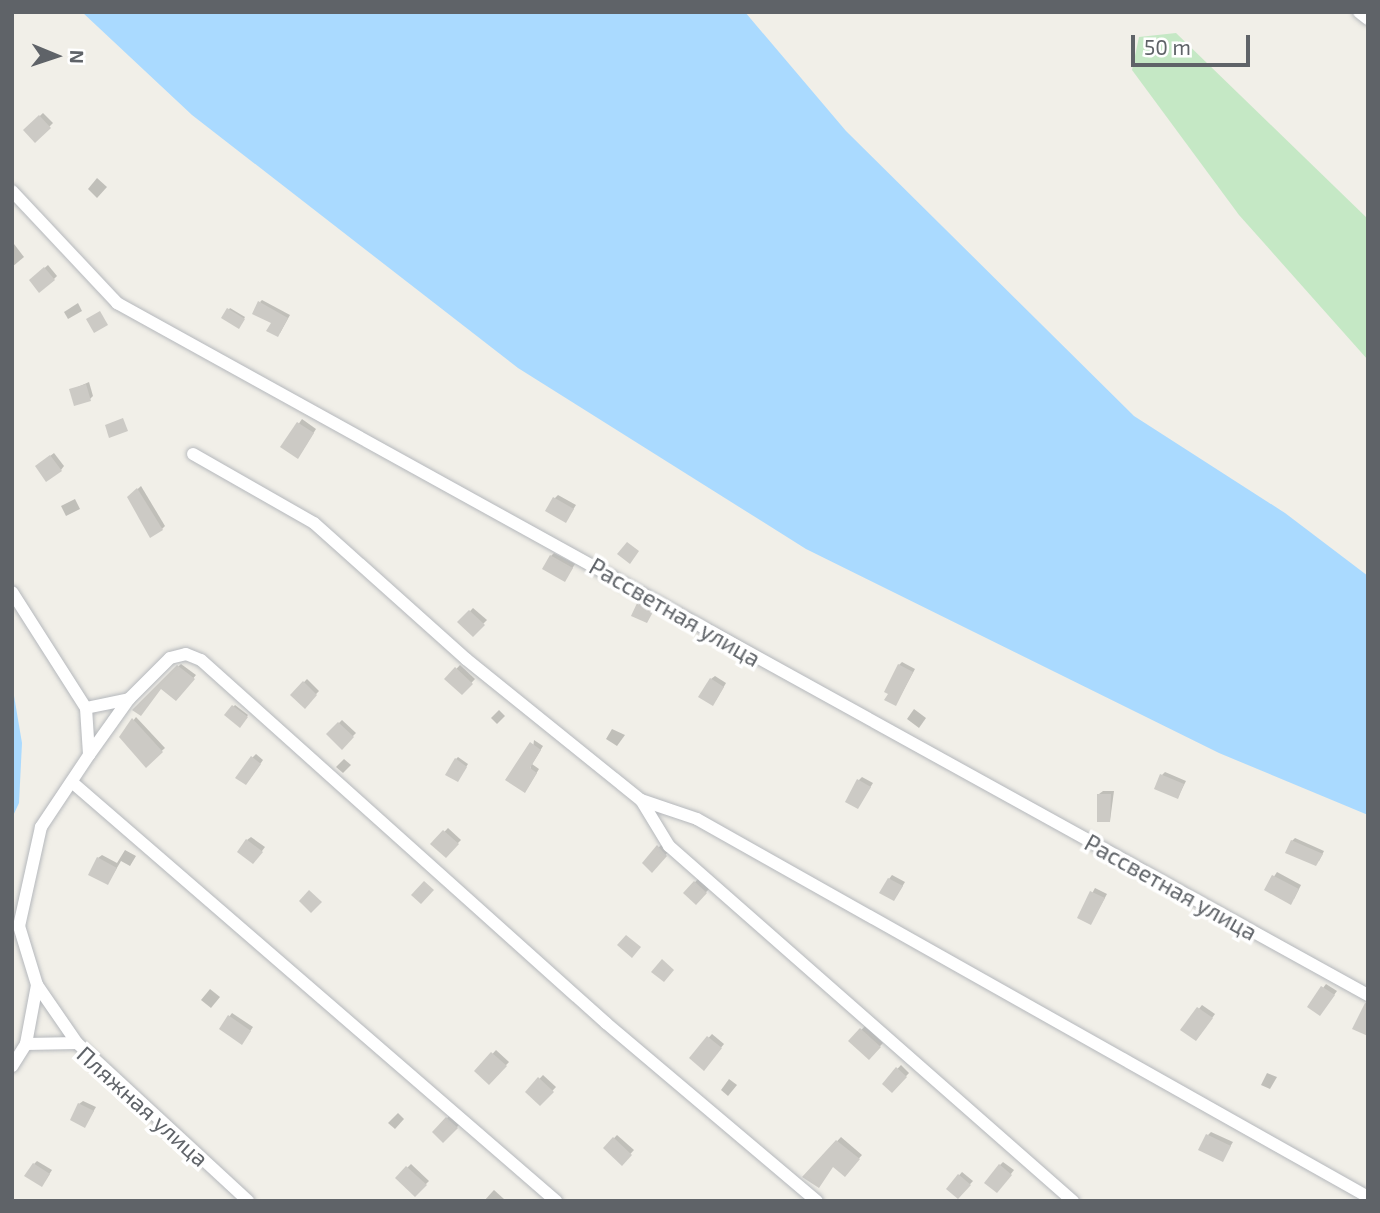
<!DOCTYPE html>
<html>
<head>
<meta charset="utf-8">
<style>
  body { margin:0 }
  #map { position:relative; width:1380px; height:1213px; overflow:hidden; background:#f1efe8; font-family:"Exo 2",sans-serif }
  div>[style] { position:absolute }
  .green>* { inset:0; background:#c5e8c5 }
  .water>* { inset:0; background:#aadaff }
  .shadow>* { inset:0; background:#0003 }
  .building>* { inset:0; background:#cccac5 }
  .roads { filter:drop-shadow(0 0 2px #b5b8bc) drop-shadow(0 0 2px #b5b8bc) }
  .street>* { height:12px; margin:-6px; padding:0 6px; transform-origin:6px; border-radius:6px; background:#fff }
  span { translate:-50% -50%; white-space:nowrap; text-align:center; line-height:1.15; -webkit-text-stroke:7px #fff; paint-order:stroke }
  .street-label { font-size:23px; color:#5f6368 }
  .frame { position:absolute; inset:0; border:14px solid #5f6368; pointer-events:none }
  .north { position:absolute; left:21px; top:21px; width:70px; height:70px; -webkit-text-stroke:5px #fff; paint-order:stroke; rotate:92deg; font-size:19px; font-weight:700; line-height:28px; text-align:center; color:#5f6368 }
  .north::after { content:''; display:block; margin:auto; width:24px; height:32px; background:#5f6368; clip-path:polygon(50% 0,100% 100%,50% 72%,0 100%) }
  .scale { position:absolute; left:1131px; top:35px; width:119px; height:32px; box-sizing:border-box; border:4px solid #5f6368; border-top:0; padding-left:9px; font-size:21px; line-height:24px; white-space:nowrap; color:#5f6368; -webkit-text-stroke:5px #fff; paint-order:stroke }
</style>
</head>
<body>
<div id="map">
  <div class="green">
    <div style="clip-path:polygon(1176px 33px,1368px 219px,1368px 360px,1239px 215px,1132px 70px,1139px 37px)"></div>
  </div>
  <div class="water">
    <div style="clip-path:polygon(82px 12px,745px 12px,846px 131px,1134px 416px,1285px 513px,1368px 576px,1368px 815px,1219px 753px,806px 549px,518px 368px,192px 115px)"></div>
    <div style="clip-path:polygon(12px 684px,22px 743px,19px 803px,12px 818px)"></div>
  </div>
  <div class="shadow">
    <div style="clip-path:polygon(43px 113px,53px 123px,35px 141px,25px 130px)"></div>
    <div style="clip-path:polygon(97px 178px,107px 187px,97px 198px,88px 189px)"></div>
    <div style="clip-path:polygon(14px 244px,24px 257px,12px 267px,12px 245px)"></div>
    <div style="clip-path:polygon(48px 265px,57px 276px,54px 279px,31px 280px)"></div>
    <div style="clip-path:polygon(262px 300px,290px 315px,280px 333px,260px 302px)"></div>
    <div style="clip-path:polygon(78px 303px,82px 311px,68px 319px,64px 312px)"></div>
    <div style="clip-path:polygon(230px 308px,245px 317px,240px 326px,223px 318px)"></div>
    <div style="clip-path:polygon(89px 382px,93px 396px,90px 399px,71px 390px)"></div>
    <div style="clip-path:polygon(302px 419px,316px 429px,301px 453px,283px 447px)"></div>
    <div style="clip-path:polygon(54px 453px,64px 466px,61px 470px,41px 463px)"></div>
    <div style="clip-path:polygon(141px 486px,165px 526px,162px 529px,129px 497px)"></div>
    <div style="clip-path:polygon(558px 495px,576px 505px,566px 521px,554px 499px)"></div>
    <div style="clip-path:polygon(75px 499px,80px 509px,66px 516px,61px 506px)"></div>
    <div style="clip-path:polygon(554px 553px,575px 564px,565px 580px,551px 556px)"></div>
    <div style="clip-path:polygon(642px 599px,656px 606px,647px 621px,639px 602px)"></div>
    <div style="clip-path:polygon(473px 608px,487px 620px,473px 634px,460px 622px)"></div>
    <div style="clip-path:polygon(902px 662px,915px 669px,896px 704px,899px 665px)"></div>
    <div style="clip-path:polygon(181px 664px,196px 675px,176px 699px,161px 687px,141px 702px)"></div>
    <div style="clip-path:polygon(460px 665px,475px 679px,462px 693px,447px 679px)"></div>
    <div style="clip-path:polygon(715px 676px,726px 683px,716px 700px,711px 679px)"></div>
    <div style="clip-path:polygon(307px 679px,319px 691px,305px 706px,292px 695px)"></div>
    <div style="clip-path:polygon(235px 705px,248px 715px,240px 725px,226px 715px)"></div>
    <div style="clip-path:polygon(914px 709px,926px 718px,919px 728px,907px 719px)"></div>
    <div style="clip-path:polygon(499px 710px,505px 716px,497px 724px,491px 718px)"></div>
    <div style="clip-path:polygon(136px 717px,165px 748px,146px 765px,121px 737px)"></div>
    <div style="clip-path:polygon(342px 720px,356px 733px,342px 747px,328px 734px)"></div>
    <div style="clip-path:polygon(612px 729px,625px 735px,617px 746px,606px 739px)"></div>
    <div style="clip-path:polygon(534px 740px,543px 746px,532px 764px,539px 769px,528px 787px)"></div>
    <div style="clip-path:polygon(256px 754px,263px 760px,249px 780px,252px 758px)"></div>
    <div style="clip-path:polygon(458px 757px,468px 764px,460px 777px,456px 759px)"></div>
    <div style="clip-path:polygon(344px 759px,351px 765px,343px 773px,336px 767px)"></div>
    <div style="clip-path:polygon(1165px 772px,1186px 781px,1178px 797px,1162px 775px)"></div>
    <div style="clip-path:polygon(862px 777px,873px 783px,858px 807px,859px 780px)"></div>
    <div style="clip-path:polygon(1103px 791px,1114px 791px,1110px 821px,1099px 794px)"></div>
    <div style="clip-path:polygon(448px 828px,461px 840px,445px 856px,433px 844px)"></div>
    <div style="clip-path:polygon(251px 837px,265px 847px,256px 859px,247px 840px)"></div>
    <div style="clip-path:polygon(1295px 838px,1324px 851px,1319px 861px,1292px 841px)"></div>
    <div style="clip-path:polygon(662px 844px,669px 851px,652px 870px,644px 863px)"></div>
    <div style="clip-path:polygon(125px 850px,136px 856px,130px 866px,121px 861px,108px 883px,98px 858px,102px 855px,117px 863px)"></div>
    <div style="clip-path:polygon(1277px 872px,1301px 885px,1294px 899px,1266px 889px)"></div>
    <div style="clip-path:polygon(892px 875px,905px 882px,897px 895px,889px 879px)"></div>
    <div style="clip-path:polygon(698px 879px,709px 889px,696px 903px,685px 893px)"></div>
    <div style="clip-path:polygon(1095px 888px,1107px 894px,1091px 923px,1079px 917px)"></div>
    <div style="clip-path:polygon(1326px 984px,1337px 991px,1323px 1010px,1309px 1007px)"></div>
    <div style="clip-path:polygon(210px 989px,220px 997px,211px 1008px,201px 1000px)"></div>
    <div style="clip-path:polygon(1202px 1005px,1215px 1014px,1199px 1036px,1183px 1029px)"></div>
    <div style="clip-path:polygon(232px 1013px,253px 1027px,245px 1039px,229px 1017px)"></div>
    <div style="clip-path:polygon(865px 1026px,883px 1043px,869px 1058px,851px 1041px)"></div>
    <div style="clip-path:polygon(712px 1034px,724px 1044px,707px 1065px,691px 1058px)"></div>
    <div style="clip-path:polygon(496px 1050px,509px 1062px,489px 1083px,477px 1071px)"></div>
    <div style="clip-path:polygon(901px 1065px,909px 1073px,892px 1091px,884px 1083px)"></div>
    <div style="clip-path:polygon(1267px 1073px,1277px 1077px,1270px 1089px,1261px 1085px)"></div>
    <div style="clip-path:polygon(543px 1075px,556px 1087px,540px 1104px,527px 1092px)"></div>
    <div style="clip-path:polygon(729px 1079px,737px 1085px,728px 1096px,721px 1090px)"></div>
    <div style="clip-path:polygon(83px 1101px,96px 1107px,85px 1126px,79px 1104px)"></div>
    <div style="clip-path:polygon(398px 1113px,404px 1119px,395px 1129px,388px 1123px)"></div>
    <div style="clip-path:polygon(450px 1115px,460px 1124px,443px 1141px,434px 1132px)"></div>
    <div style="clip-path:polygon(1211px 1132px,1233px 1142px,1222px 1160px,1208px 1135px)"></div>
    <div style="clip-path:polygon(617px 1135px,634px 1150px,622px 1163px,605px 1148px)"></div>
    <div style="clip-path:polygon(841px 1137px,862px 1155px,845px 1174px,834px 1165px,805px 1176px)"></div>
    <div style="clip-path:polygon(37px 1161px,52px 1170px,45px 1181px,34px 1164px)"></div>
    <div style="clip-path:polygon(1003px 1162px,1014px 1170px,1000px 1188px,1000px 1165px)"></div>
    <div style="clip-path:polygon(411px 1164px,429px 1181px,415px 1195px,397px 1178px)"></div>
    <div style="clip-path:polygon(962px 1172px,973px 1181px,958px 1197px,948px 1188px)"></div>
    <div style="clip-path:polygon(494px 1190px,504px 1199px,484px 1201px,493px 1191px)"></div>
  </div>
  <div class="building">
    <div style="clip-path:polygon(39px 115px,51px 128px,35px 143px,23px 130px)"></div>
    <div style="clip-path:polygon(44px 267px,55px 280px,39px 293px,29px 280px)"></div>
    <div style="clip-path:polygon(258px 301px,288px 318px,278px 337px,266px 331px,271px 323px,252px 314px)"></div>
    <div style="clip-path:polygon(227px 308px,245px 319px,239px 329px,221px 318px)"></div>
    <div style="clip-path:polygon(100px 311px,108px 325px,94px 333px,86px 319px)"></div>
    <div style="clip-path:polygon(86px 384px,91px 401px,74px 406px,69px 389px)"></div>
    <div style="clip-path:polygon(123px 418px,128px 431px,109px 438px,105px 425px)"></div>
    <div style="clip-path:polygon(297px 422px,314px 433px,298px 459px,280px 447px)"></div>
    <div style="clip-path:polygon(50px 455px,62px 471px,46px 482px,35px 466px)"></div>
    <div style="clip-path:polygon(137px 488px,163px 530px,150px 538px,127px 497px)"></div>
    <div style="clip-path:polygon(553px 497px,574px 509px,566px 523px,545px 511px)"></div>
    <div style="clip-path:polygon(627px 542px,639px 551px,630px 564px,617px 554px)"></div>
    <div style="clip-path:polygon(550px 555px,573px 568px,565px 582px,542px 569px)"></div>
    <div style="clip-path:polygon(638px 601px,654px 610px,647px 623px,631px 616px)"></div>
    <div style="clip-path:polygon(469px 610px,485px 625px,473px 637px,457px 622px)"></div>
    <div style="clip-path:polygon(898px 664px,913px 672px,896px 706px,884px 700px,888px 694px,884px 692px)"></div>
    <div style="clip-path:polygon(177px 665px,195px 679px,176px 701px,161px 689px,141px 716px,132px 710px)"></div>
    <div style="clip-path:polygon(455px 667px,473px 684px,462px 695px,444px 679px)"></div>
    <div style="clip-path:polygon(710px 678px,724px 687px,713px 706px,698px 697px)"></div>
    <div style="clip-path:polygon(303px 681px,317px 695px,305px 709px,290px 695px)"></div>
    <div style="clip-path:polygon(232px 705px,248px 717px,240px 728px,224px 715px)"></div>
    <div style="clip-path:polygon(132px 718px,163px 752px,146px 768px,119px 737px)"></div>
    <div style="clip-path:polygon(338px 722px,354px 737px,342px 750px,326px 734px)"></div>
    <div style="clip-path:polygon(530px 742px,541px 750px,530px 768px,537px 773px,525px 793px,505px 780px)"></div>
    <div style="clip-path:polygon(251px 756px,261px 764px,246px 785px,235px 778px)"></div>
    <div style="clip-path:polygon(455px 758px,467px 767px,458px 782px,445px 775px)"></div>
    <div style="clip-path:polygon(1160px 774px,1184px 784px,1178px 799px,1154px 789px)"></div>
    <div style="clip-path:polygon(857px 779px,871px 787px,858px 809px,845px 802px)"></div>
    <div style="clip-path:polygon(1097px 794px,1111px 794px,1110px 822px,1097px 822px)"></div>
    <div style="clip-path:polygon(443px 830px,459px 844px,446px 858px,430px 844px)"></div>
    <div style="clip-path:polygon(246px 839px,263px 852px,253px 864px,237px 852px)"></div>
    <div style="clip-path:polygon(1291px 840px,1323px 854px,1316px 866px,1285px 853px)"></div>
    <div style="clip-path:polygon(657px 845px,667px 856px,652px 873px,642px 863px)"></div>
    <div style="clip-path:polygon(97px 857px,117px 868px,108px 885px,88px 875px)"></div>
    <div style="clip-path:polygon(1272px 875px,1299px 889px,1291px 905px,1264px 890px)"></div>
    <div style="clip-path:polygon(888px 878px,903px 886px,894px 901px,879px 893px)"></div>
    <div style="clip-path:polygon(424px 881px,434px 890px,421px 904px,411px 895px)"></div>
    <div style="clip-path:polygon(694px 881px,707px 893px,696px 905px,683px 893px)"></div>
    <div style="clip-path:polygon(309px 890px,322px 902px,311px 913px,299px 901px)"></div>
    <div style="clip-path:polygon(1090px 891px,1105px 898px,1091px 925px,1077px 918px)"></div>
    <div style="clip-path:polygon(626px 935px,641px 947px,632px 958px,617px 945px)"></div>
    <div style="clip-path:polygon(662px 959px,674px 970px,664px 982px,651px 972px)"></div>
    <div style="clip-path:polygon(1321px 986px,1335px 995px,1320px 1016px,1307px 1007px)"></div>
    <div style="clip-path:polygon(1365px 1003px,1368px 1004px,1368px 1036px,1352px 1029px)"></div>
    <div style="clip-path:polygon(1197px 1007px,1213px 1018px,1196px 1041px,1180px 1030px)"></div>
    <div style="clip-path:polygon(228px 1015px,251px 1031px,242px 1045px,219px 1029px)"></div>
    <div style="clip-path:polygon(860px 1028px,881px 1047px,869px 1060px,848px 1041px)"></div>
    <div style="clip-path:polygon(707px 1036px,722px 1048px,704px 1071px,689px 1058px)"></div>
    <div style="clip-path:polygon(491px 1052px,507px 1066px,489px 1085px,474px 1071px)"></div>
    <div style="clip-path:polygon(896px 1067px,907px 1077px,892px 1093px,882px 1084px)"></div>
    <div style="clip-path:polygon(538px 1077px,554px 1092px,540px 1106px,525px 1092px)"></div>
    <div style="clip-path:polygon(78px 1103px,94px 1111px,85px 1128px,70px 1120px)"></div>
    <div style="clip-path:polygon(446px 1117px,458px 1128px,443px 1143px,432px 1132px)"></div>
    <div style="clip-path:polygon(1206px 1134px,1231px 1146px,1223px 1162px,1198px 1150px)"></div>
    <div style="clip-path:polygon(613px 1137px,632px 1155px,622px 1166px,603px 1148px)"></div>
    <div style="clip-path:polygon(836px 1140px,860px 1159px,845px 1177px,833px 1167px,819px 1188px,802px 1177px)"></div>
    <div style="clip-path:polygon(33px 1163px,50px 1174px,42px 1187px,24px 1176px)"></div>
    <div style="clip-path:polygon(999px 1164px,1012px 1175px,997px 1193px,984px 1183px)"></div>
    <div style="clip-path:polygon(406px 1166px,427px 1185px,415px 1197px,395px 1178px)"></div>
    <div style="clip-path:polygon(958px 1174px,971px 1185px,958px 1199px,946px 1189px)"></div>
  </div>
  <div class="roads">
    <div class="street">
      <div style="left:1359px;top:12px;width:11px;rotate:38deg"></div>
      <div style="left:12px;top:191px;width:154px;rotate:46.8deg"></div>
      <div style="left:117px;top:303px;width:1430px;rotate:28.95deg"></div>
      <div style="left:193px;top:454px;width:139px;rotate:29.7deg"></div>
      <div style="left:314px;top:523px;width:204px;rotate:41.8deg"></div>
      <div style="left:466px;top:659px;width:225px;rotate:38.9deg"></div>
      <div style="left:641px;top:800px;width:59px;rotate:18.7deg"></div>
      <div style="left:697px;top:819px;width:770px;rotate:29.39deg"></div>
      <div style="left:12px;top:592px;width:138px;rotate:57.5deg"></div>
      <div style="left:86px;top:708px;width:47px;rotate:86.3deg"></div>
      <div style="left:89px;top:755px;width:87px;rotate:123.7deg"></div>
      <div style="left:41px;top:827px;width:101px;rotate:102.5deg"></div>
      <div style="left:19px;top:926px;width:62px;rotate:73deg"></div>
      <div style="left:37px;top:985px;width:60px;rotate:100.6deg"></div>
      <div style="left:26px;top:1044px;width:26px;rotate:122deg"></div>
      <div style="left:86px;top:708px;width:44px;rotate:-11.8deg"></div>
      <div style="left:129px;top:699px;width:58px;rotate:-45deg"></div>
      <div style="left:170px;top:658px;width:16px;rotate:-14deg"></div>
      <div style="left:186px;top:654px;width:16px;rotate:22deg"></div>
      <div style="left:201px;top:660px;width:544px;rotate:41.87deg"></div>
      <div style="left:606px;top:1023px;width:276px;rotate:40.2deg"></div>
      <div style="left:89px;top:755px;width:69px;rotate:-54.5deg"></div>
      <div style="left:73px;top:783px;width:639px;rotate:40.87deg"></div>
      <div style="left:641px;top:800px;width:54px;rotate:58.7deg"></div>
      <div style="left:669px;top:846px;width:538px;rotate:41.31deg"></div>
      <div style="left:37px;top:985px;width:70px;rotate:55.4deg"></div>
      <div style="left:26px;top:1044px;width:51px;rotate:-1.1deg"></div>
      <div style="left:77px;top:1043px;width:233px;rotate:42.7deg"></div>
    </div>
  </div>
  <div class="street-label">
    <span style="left:675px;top:612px;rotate:30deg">Рассветная улица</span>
    <span style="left:1171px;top:887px;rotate:29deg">Рассветная улица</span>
    <span style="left:143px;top:1106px;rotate:42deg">Пляжная улица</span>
  </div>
  <div class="frame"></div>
  <div class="north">N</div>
  <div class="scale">50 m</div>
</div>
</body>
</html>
